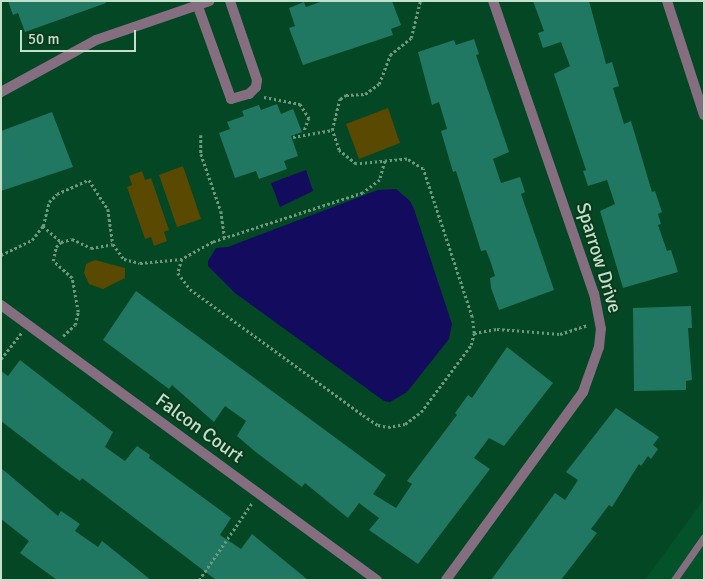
<!DOCTYPE html>
<html>
<head>
<meta charset="utf-8">
<style>
  body { margin:0 }
  #map { position:relative; width:705px; height:581px; overflow:hidden; background:#034724; font-family:Signika,sans-serif }
  div>[style] { position:absolute }
  .built>* { inset:0; background:#04522a }
  .green>* { inset:0; background:#5a4901 }
  .water>* { inset:0; background:#130b5e }
  .building>* { inset:0; background:#207762 }
  .path>* { height:2.5px; margin-top:-1.25px; transform-origin:0; background:repeating-linear-gradient(90deg,#6a9a7e 0 2.5px,transparent 0 5px) }
  .service>* { height:7px; margin:-3.5px; padding:0 3.5px; transform-origin:3.5px; border-radius:3.5px; background:#856e80 }
  .minor>* { height:10px; margin:-5px; padding:0 5px; transform-origin:5px; border-radius:5px; background:#856e80 }
  .tertiary>* { height:10px; margin:-5px; padding:0 5px; transform-origin:5px; border-radius:5px; background:#856e80 }
  span { translate:-50% -50%; white-space:nowrap; text-align:center; line-height:1.15; -webkit-text-stroke:4px #0b3a1f; paint-order:stroke }
  .street-label { font-size:19px; color:#c2e0ca }
  .frame { position:absolute; inset:0; border:2px solid #c2e0ca; pointer-events:none }
  .scale { position:absolute; left:20px; top:30px; width:116px; height:22px; box-sizing:border-box; border:2px solid #c2e0ca; border-top:0; padding-left:6px; font-size:15px; line-height:18px; white-space:nowrap; color:#c2e0ca; -webkit-text-stroke:4px #0b3a1f; paint-order:stroke }
</style>
</head>
<body>
<div id="map">
  <div class="built">
    <div style="clip-path:polygon(704px 499px,704px 580px,645px 580px)"></div>
  </div>
  <div class="green">
    <div style="clip-path:polygon(388px 108px,400px 143px,359px 159px,346px 124px)"></div>
    <div style="clip-path:polygon(183px 166px,201px 219px,177px 227px,159px 175px)"></div>
    <div style="clip-path:polygon(142px 171px,145px 180px,151px 178px,169px 230px,164px 232px,167px 241px,154px 246px,151px 237px,145px 239px,127px 187px,132px 185px,129px 176px)"></div>
    <div style="clip-path:polygon(95px 260px,125px 268px,125px 278px,103px 289px,89px 284px,84px 273px,86px 264px)"></div>
  </div>
  <div class="water">
    <div style="clip-path:polygon(306px 170px,313px 191px,280px 207px,271px 183px)"></div>
    <div style="clip-path:polygon(396px 189px,410px 201px,414px 209px,452px 324px,449px 339px,407px 392px,390px 402px,384px 401px,235px 293px,208px 266px,208px 261px,216px 248px,228px 247px,378px 190px)"></div>
  </div>
  <div class="building">
    <div style="clip-path:polygon(8px 1px,106px 1px,106px 3px,25px 32px,18px 13px,13px 15px)"></div>
    <div style="clip-path:polygon(323px 1px,392px 1px,401px 25px,391px 29px,393px 35px,303px 65px,289px 28px,295px 26px,289px 8px,304px 2px,306px 7px)"></div>
    <div style="clip-path:polygon(533px 1px,589px 1px,606px 64px,612px 62px,619px 86px,613px 88px,624px 124px,631px 121px,652px 192px,655px 191px,662px 212px,658px 214px,661px 224px,658px 225px,667px 251px,671px 250px,678px 272px,623px 288px,600px 211px,615px 204px,607px 180px,588px 186px,583px 171px,586px 170px,554px 74px,570px 66px,561px 42px,543px 48px,538px 33px,544px 31px)"></div>
    <div style="clip-path:polygon(474px 39px,479px 54px,476px 55px,509px 152px,493px 159px,501px 183px,520px 177px,525px 192px,521px 194px,554px 290px,499px 310px,491px 288px,490px 278px,495px 276px,491px 263px,486px 250px,481px 251px,456px 171px,453px 172px,441px 131px,447px 129px,439px 102px,432px 105px,418px 52px,454px 40px,456px 45px)"></div>
    <div style="clip-path:polygon(277px 104px,281px 114px,293px 109px,302px 132px,291px 136px,298px 156px,284px 161px,287px 169px,259px 179px,256px 171px,235px 178px,219px 133px,230px 129px,227px 122px,244px 116px,242px 111px,259px 105px,261px 110px)"></div>
    <div style="clip-path:polygon(52px 112px,73px 167px,1px 191px,1px 131px)"></div>
    <div style="clip-path:polygon(136px 291px,386px 475px,373px 494px,396px 508px,412px 484px,407px 481px,457px 415px,455px 413px,468px 395px,472px 398px,507px 347px,553px 383px,504px 446px,489px 438px,474px 458px,490px 469px,418px 564px,369px 530px,379px 518px,359px 503px,348px 518px,305px 483px,302px 487px,257px 453px,237px 436px,246px 421px,225px 406px,214px 422px,172px 385px,169px 389px,103px 340px)"></div>
    <div style="clip-path:polygon(691px 306px,692px 328px,688px 328px,692px 380px,686px 381px,686px 390px,634px 391px,633px 308px)"></div>
    <div style="clip-path:polygon(20px 360px,113px 432px,105px 447px,125px 461px,137px 446px,150px 455px,149px 458px,231px 518px,220px 535px,241px 549px,252px 534px,308px 580px,216px 580px,82px 478px,80px 481px,62px 468px,1px 421px,1px 371px,8px 376px)"></div>
    <div style="clip-path:polygon(616px 408px,659px 437px,653px 445px,658px 449px,651px 459px,648px 456px,641px 466px,639px 464px,612px 507px,609px 505px,591px 529px,597px 533px,561px 580px,491px 580px,555px 493px,565px 500px,578px 480px,566px 472px)"></div>
    <div style="clip-path:polygon(1px 468px,58px 516px,61px 511px,80px 524px,75px 531px,98px 547px,102px 541px,151px 580px,57px 580px,20px 553px,29px 541px,1px 519px)"></div>
  </div>
  <div class="path">
    <div style="left:264px;top:97px;width:37px;rotate:11deg"></div>
    <div style="left:300px;top:104px;width:17px;rotate:57deg"></div>
    <div style="left:309px;top:118px;width:15px;rotate:110deg"></div>
    <div style="left:201px;top:135px;width:19px;rotate:90deg"></div>
    <div style="left:201px;top:154px;width:60px;rotate:70.7deg"></div>
    <div style="left:221px;top:211px;width:29px;rotate:82deg"></div>
    <div style="left:293px;top:137px;width:40px;rotate:-10deg"></div>
    <div style="left:385px;top:161px;width:20px;rotate:105deg"></div>
    <div style="left:380px;top:180px;width:21px;rotate:143deg"></div>
    <div style="left:363px;top:193px;width:158px;rotate:161.9deg"></div>
    <div style="left:213px;top:242px;width:35px;rotate:151deg"></div>
    <div style="left:182px;top:259px;width:15px;rotate:106deg"></div>
    <div style="left:178px;top:273px;width:20px;rotate:53deg"></div>
    <div style="left:190px;top:289px;width:214px;rotate:36.1deg"></div>
    <div style="left:363px;top:415px;width:18px;rotate:34deg"></div>
    <div style="left:378px;top:425px;width:10px;rotate:11deg"></div>
    <div style="left:388px;top:427px;width:17px;rotate:-10deg"></div>
    <div style="left:405px;top:424px;width:20px;rotate:-37deg"></div>
    <div style="left:421px;top:412px;width:84px;rotate:-53.3deg"></div>
    <div style="left:471px;top:345px;width:12px;rotate:-76deg"></div>
    <div style="left:474px;top:333px;width:16px;rotate:-97deg"></div>
    <div style="left:472px;top:317px;width:156px;rotate:-108.3deg"></div>
    <div style="left:423px;top:169px;width:19px;rotate:-148deg"></div>
    <div style="left:407px;top:159px;width:51px;rotate:174.4deg"></div>
    <div style="left:356px;top:164px;width:22px;rotate:-141deg"></div>
    <div style="left:339px;top:150px;width:21px;rotate:-109deg"></div>
    <div style="left:332px;top:130px;width:32px;rotate:-76deg"></div>
    <div style="left:340px;top:99px;width:7px;rotate:-34deg"></div>
    <div style="left:346px;top:95px;width:19px;rotate:-3deg"></div>
    <div style="left:365px;top:94px;width:17px;rotate:-36deg"></div>
    <div style="left:379px;top:84px;width:31px;rotate:-69deg"></div>
    <div style="left:390px;top:55px;width:27px;rotate:-39deg"></div>
    <div style="left:411px;top:38px;width:38px;rotate:-76deg"></div>
    <div style="left:43px;top:226px;width:23px;rotate:41deg"></div>
    <div style="left:1px;top:255px;width:34px;rotate:-26deg"></div>
    <div style="left:32px;top:240px;width:18px;rotate:-52deg"></div>
    <div style="left:43px;top:226px;width:25px;rotate:-76deg"></div>
    <div style="left:49px;top:202px;width:11px;rotate:-45deg"></div>
    <div style="left:57px;top:194px;width:35px;rotate:-24deg"></div>
    <div style="left:89px;top:180px;width:35px;rotate:57deg"></div>
    <div style="left:108px;top:209px;width:35px;rotate:82deg"></div>
    <div style="left:113px;top:244px;width:19px;rotate:54deg"></div>
    <div style="left:124px;top:259px;width:16px;rotate:14deg"></div>
    <div style="left:140px;top:263px;width:42px;rotate:-5.4deg"></div>
    <div style="left:474px;top:333px;width:23px;rotate:-10deg"></div>
    <div style="left:497px;top:329px;width:63px;rotate:4.5deg"></div>
    <div style="left:560px;top:334px;width:29px;rotate:-18deg"></div>
    <div style="left:63px;top:336px;width:16px;rotate:-43deg"></div>
    <div style="left:75px;top:325px;width:13px;rotate:-77deg"></div>
    <div style="left:78px;top:312px;width:35px;rotate:-100deg"></div>
    <div style="left:72px;top:278px;width:25px;rotate:-138deg"></div>
    <div style="left:53px;top:261px;width:14px;rotate:-78deg"></div>
    <div style="left:56px;top:247px;width:7px;rotate:-45deg"></div>
    <div style="left:61px;top:242px;width:11px;rotate:-15deg"></div>
    <div style="left:72px;top:239px;width:21px;rotate:25deg"></div>
    <div style="left:91px;top:248px;width:22px;rotate:-10deg"></div>
    <div style="left:1px;top:359px;width:33px;rotate:-52deg"></div>
    <div style="left:199px;top:580px;width:93px;rotate:-55.5deg"></div>
  </div>
  <div class="service">
    <div style="left:674px;top:580px;width:52px;rotate:-55.1deg"></div>
  </div>
  <div class="minor">
    <div style="left:196px;top:1px;width:104px;rotate:70.3deg"></div>
    <div style="left:231px;top:99px;width:19px;rotate:-16deg"></div>
    <div style="left:249px;top:94px;width:10px;rotate:-45deg"></div>
    <div style="left:256px;top:87px;width:7px;rotate:-82deg"></div>
    <div style="left:257px;top:80px;width:83px;rotate:-108.9deg"></div>
    <div style="left:1px;top:92px;width:108px;rotate:-28.7deg"></div>
    <div style="left:96px;top:40px;width:120px;rotate:-18.9deg"></div>
    <div style="left:1px;top:305px;width:466px;rotate:36.2deg"></div>
    <div style="left:446px;top:580px;width:233px;rotate:-53.9deg"></div>
    <div style="left:583px;top:392px;width:48px;rotate:-70.4deg"></div>
    <div style="left:599px;top:347px;width:18px;rotate:-84deg"></div>
    <div style="left:601px;top:329px;width:36px;rotate:-101deg"></div>
    <div style="left:594px;top:294px;width:310px;rotate:-109deg"></div>
  </div>
  <div class="tertiary">
    <div style="left:667px;top:1px;width:120px;rotate:72deg"></div>
  </div>
  <div class="street-label">
    <span style="left:598px;top:258px;rotate:73deg">Sparrow Drive</span>
    <span style="left:199px;top:429px;rotate:36deg">Falcon Court</span>
  </div>
  <div class="frame"></div>
  <div class="scale">50 m</div>
</div>
</body>
</html>
